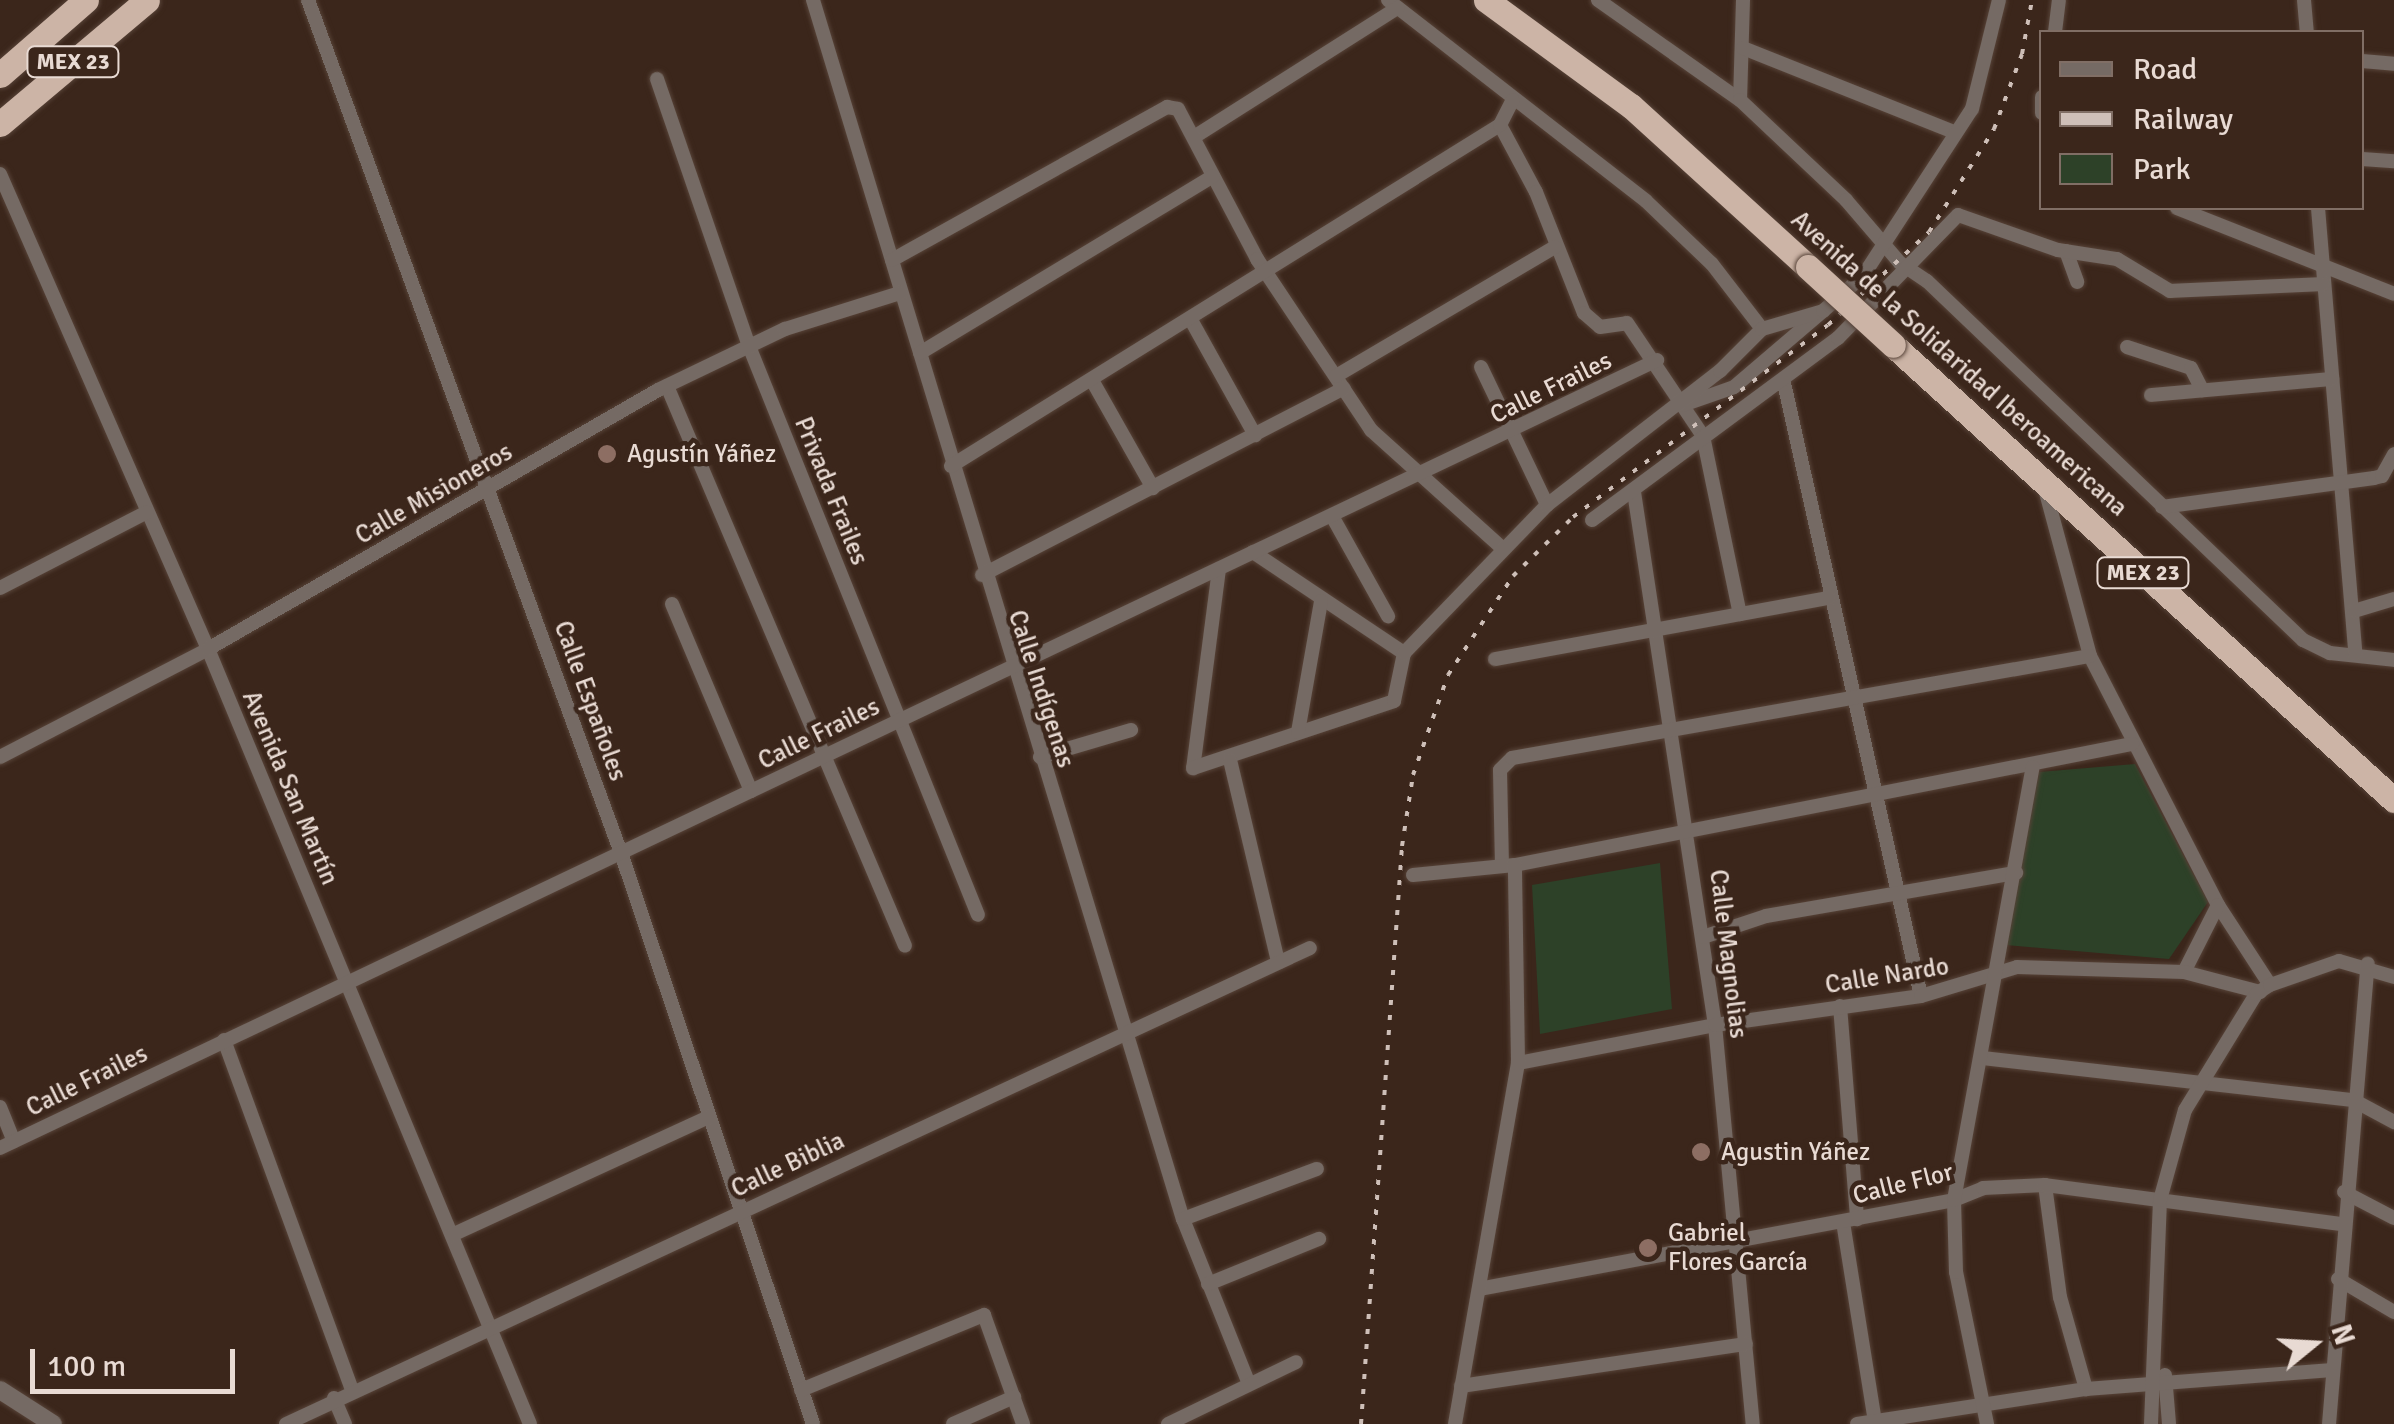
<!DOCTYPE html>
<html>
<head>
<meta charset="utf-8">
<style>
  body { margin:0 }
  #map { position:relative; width:2394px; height:1424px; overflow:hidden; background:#3b261b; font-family:Signika,sans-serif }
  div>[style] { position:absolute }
  .green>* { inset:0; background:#2d4128 }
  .roads { filter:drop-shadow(0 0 2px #574338) drop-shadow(0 0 2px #574338) }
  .minor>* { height:14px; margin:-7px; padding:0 7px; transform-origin:7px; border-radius:7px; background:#756a64 }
  .tertiary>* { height:18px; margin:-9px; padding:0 9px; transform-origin:9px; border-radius:9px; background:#756a64 }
  .trunk>* { height:25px; margin:-12.5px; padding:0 12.5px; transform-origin:12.5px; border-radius:12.5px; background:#ccb4a6 }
  .rail>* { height:4px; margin-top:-2px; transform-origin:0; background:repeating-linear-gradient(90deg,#cebfb8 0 5px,transparent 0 15px) }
  .bridges { filter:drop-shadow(0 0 2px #574338) drop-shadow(0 0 2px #574338) }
  .trunk-bridge>* { height:25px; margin:-12.5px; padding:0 12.5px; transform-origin:12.5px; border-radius:12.5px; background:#ccb4a6 }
  .dots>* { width:28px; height:28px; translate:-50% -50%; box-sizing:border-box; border:5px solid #3b261b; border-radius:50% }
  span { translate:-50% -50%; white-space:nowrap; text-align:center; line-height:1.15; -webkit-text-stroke:9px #3b261b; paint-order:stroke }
  .shield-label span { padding:2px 8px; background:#3b261b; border:2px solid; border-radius:8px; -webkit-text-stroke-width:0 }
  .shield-label { font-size:22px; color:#e8dad3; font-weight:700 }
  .street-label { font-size:25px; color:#e8dad3 }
  .poi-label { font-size:25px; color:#e8dad3 }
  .left { translate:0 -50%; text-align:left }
  .legend { position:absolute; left:2039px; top:30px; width:325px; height:180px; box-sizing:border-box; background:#3b261b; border:2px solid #806e65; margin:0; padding:12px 18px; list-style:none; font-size:30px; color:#e8dad3 }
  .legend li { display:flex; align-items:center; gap:20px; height:50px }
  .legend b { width:50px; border:2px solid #806e65 }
  .north { position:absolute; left:2264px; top:1294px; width:100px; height:100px; -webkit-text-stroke:8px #3b261b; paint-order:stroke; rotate:72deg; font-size:28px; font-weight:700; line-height:40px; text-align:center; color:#e8dad3 }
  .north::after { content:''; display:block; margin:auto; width:35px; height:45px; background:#e8dad3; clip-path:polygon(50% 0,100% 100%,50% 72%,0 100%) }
  .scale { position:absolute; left:30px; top:1349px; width:205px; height:45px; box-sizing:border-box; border:5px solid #e8dad3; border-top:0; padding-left:12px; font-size:30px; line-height:35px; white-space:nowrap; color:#e8dad3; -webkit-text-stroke:8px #3b261b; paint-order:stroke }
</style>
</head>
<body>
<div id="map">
  <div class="green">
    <div style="clip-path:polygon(2135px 764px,2208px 902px,2169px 959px,2006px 945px,2039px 772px)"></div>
    <div style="clip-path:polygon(1660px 863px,1672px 1009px,1540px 1034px,1532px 885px)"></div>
  </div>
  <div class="roads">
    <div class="minor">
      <div style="left:308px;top:0;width:909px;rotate:69.85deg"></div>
      <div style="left:621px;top:853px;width:602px;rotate:71.41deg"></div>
      <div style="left:813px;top:0;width:1274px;rotate:73.12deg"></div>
      <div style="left:1183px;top:1219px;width:178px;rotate:68.2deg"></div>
      <div style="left:1388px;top:0;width:327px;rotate:37.9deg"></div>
      <div style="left:1646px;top:201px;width:91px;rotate:43.7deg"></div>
      <div style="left:1712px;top:264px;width:82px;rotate:52.4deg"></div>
      <div style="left:1598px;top:0;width:174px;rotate:35.2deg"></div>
      <div style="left:1743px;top:0;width:100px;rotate:91.7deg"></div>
      <div style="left:1740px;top:100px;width:146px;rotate:43.3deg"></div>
      <div style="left:1846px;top:200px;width:83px;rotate:49.4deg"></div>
      <div style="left:1900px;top:263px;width:32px;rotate:34deg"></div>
      <div style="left:1927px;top:281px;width:520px;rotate:43.68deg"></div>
      <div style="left:2303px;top:640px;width:30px;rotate:26deg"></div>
      <div style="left:2330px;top:653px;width:64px;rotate:6.2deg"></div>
      <div style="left:2304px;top:0;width:32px;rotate:85deg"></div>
      <div style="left:2055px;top:32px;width:32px;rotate:-83deg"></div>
      <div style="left:1743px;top:48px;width:227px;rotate:21.7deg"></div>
      <div style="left:2362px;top:61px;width:32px;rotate:5deg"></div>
      <div style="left:657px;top:79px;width:282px;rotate:71deg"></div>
      <div style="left:749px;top:346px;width:613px;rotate:68.08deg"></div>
      <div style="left:2042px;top:97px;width:16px;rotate:90deg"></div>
      <div style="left:1500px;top:125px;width:76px;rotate:61.8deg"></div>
      <div style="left:1536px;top:192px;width:130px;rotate:68.4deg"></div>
      <div style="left:1584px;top:313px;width:21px;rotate:41deg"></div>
      <div style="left:1600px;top:327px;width:27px;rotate:-8deg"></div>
      <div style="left:1627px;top:323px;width:136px;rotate:56.1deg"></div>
      <div style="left:1703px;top:436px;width:182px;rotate:78.3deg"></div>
      <div style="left:1194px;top:137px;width:241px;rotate:-32.4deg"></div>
      <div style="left:2362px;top:159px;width:32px;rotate:4deg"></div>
      <div style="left:0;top:174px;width:519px;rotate:66.35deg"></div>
      <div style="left:208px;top:649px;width:839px;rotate:67.44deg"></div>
      <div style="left:2177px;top:208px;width:233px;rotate:21.6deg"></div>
      <div style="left:2318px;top:208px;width:447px;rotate:85.2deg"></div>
      <div style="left:2066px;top:251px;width:33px;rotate:70deg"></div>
      <div style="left:892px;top:260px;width:315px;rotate:-29.1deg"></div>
      <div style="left:1167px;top:107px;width:11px;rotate:10deg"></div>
      <div style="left:1178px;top:109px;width:170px;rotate:62.2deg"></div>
      <div style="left:1257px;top:259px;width:206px;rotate:56.3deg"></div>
      <div style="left:1371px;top:430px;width:176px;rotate:42deg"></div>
      <div style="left:1191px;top:320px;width:132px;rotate:60.9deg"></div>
      <div style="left:2127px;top:347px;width:67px;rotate:18.2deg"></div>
      <div style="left:2191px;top:368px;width:25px;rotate:63deg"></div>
      <div style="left:920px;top:353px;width:342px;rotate:-31.1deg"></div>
      <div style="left:1481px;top:367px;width:153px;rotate:64.4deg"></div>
      <div style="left:1336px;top:376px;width:254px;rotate:-30.5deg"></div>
      <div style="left:1093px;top:382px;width:122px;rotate:60.5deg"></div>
      <div style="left:1784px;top:383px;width:628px;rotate:77.4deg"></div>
      <div style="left:667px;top:386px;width:608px;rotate:66.97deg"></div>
      <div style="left:2151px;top:395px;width:182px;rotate:-5.1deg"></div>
      <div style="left:1683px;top:405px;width:54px;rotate:-19.4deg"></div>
      <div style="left:1734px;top:387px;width:117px;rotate:-40.5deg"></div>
      <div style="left:951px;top:466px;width:646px;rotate:-31.85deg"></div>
      <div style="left:1500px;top:125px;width:28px;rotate:-63deg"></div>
      <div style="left:2045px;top:489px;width:173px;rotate:74.9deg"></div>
      <div style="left:2090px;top:656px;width:280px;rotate:62.8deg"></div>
      <div style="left:2218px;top:905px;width:95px;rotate:57deg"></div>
      <div style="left:1634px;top:492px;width:539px;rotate:81.36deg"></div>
      <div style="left:1715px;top:1025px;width:401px;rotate:84.6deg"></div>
      <div style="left:2162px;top:507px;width:214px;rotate:-7.8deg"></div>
      <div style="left:2374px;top:478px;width:8px;rotate:-14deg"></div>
      <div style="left:2382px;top:476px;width:25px;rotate:-61deg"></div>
      <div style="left:1332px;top:516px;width:115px;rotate:60.8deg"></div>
      <div style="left:1592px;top:520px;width:306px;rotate:-36.5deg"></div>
      <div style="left:1838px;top:338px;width:172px;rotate:-45.7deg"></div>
      <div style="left:1958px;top:215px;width:106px;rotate:19.3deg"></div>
      <div style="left:2058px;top:250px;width:60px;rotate:8.7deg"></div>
      <div style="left:2117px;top:259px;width:62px;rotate:31.1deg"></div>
      <div style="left:2170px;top:291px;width:153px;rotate:-2.6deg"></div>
      <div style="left:1253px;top:552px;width:182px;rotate:33.8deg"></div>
      <div style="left:1219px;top:569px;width:201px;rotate:97.4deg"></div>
      <div style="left:1193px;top:768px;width:212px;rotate:-18.4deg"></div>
      <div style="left:1394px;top:701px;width:49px;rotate:-78.2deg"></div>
      <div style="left:982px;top:575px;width:407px;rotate:-27.3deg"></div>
      <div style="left:0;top:588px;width:165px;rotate:-27.3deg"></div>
      <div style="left:672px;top:604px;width:203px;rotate:67.1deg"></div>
      <div style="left:2354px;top:611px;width:42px;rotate:-16.7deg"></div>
      <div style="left:1404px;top:653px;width:206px;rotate:-46deg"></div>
      <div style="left:1547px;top:505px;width:219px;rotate:-37.8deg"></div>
      <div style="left:1720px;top:371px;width:59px;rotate:-45deg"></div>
      <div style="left:1762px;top:329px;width:64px;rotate:-16.4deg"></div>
      <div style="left:1823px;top:311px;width:53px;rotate:-41.2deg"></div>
      <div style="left:1863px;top:276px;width:199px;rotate:-56.9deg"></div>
      <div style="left:1972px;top:109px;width:112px;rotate:-76.1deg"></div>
      <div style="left:1495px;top:659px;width:339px;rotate:-10.4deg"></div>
      <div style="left:1298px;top:732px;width:133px;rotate:-80deg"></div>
      <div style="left:0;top:757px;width:234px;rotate:-27.4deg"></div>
      <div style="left:208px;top:649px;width:519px;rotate:-29.92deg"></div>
      <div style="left:658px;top:390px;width:141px;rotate:-25.7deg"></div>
      <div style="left:785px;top:329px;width:121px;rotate:-17.4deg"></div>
      <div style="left:1040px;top:757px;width:95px;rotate:-16.5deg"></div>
      <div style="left:1230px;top:760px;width:208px;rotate:76.6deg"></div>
      <div style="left:1502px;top:866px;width:96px;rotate:-91.2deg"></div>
      <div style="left:1500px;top:770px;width:17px;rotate:-45deg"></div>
      <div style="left:1512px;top:758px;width:587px;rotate:-10.01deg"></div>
      <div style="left:1413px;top:875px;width:102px;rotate:-5.6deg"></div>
      <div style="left:1515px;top:865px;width:629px;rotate:-11.1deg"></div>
      <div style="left:1703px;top:937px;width:66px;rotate:-18.4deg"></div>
      <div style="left:1766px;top:916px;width:254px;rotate:-9.8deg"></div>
      <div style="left:2184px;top:972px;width:75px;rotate:-63.1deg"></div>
      <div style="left:1840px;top:1006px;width:214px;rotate:85.4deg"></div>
      <div style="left:224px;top:1040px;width:373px;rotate:69.9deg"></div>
      <div style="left:1983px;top:1058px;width:372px;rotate:6.5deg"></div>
      <div style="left:2353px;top:1100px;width:47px;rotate:28.2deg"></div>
      <div style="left:1518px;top:1063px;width:201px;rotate:-10.9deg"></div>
      <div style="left:1715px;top:1025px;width:208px;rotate:-8deg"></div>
      <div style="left:1921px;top:996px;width:100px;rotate:-16.8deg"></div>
      <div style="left:2017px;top:967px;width:167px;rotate:1.7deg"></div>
      <div style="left:2184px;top:972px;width:79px;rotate:14.7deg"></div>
      <div style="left:0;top:1107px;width:37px;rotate:68deg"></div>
      <div style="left:0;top:1148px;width:1835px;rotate:-25.43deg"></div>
      <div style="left:2045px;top:1185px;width:113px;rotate:82.4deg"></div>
      <div style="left:2060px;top:1297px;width:96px;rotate:74.2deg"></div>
      <div style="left:2344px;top:1192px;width:56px;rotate:27.5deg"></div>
      <div style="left:1183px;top:1219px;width:143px;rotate:-20.5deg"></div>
      <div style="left:1843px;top:1222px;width:202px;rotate:80.9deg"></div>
      <div style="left:452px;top:1235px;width:283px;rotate:-24.7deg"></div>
      <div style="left:2338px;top:1279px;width:65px;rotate:30.5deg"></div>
      <div style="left:1208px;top:1284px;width:120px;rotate:-22.1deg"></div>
      <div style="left:1479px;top:1289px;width:483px;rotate:-10.6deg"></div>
      <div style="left:1954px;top:1200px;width:31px;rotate:-22deg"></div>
      <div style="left:1983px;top:1188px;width:62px;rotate:-2.8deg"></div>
      <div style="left:2045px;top:1185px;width:299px;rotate:7.5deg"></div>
      <div style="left:2165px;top:1375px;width:49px;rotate:85.3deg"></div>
      <div style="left:1461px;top:1386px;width:288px;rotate:-8.4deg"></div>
      <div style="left:801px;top:1390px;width:198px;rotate:-22.3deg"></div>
      <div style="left:984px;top:1315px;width:116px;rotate:70.3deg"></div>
      <div style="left:334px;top:1398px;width:28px;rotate:67deg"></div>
      <div style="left:286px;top:1424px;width:1129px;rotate:-24.93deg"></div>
      <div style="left:953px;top:1424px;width:67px;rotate:-23.9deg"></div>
      <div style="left:1168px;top:1424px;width:142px;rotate:-25.8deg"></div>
      <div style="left:1455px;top:1424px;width:366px;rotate:-80.1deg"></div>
      <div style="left:1518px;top:1063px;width:198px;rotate:-90.9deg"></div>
      <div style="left:1857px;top:1424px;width:232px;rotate:-8.7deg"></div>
      <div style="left:2086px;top:1389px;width:247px;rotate:-4.4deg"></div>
      <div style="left:1987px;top:1424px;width:155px;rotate:-101.5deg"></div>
      <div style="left:1956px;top:1272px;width:72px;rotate:-91.6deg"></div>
      <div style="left:1954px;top:1200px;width:440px;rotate:-79.7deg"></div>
      <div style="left:2151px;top:1424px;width:224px;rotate:-87.7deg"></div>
      <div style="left:2160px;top:1200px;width:93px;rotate:-74.5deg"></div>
      <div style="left:2185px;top:1110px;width:136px;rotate:-58.5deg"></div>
      <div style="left:2256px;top:994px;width:17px;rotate:-33deg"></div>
      <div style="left:2270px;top:985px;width:73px;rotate:-19.2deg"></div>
      <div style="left:2339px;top:961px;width:57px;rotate:16.2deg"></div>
      <div style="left:2329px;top:1424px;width:462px;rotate:-85.2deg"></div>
    </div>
    <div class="tertiary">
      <div style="left:0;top:1390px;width:63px;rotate:32.7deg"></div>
    </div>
    <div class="trunk">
      <div style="left:1486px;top:0;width:180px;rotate:36.2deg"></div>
      <div style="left:1631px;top:106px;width:239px;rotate:42.3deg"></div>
      <div style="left:0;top:75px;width:114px;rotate:-41.1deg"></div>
      <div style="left:0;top:124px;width:192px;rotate:-40.1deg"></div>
      <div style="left:1893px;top:345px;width:677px;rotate:42.25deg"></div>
    </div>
  </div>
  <div class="rail">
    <div style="left:1361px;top:1424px;width:579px;rotate:-85.94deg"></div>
    <div style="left:1402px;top:846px;width:72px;rotate:-81.2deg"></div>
    <div style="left:1413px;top:775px;width:106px;rotate:-70.7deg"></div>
    <div style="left:1448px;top:675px;width:118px;rotate:-56.7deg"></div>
    <div style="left:1513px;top:576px;width:84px;rotate:-44.5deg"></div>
    <div style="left:1573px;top:517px;width:319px;rotate:-37deg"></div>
    <div style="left:1828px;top:325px;width:137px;rotate:-42.6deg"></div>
    <div style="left:1929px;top:232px;width:122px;rotate:-57.7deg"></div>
    <div style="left:1994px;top:129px;width:80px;rotate:-69.5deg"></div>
    <div style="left:2022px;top:54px;width:55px;rotate:-79.5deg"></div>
  </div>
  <div class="bridges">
    <div class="trunk-bridge">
      <div style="left:1808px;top:267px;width:115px;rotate:42.5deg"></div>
    </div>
  </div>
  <div class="dots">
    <div style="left:607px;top:454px;background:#8d6e63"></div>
    <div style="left:1701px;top:1152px;background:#8d6e63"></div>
    <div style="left:1648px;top:1248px;background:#8d6e63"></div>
  </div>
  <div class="shield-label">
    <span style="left:73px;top:62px">MEX 23</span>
    <span style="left:2143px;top:573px">MEX 23</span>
  </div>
  <div class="street-label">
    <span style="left:1959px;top:364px;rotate:42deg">Avenida de la Solidaridad Iberoamericana</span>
    <span style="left:1551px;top:388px;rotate:-26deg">Calle Frailes</span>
    <span style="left:831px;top:491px;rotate:68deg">Privada Frailes</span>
    <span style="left:434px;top:494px;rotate:-30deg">Calle Misioneros</span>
    <span style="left:1041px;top:689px;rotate:72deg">Calle Indígenas</span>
    <span style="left:590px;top:701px;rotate:70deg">Calle Españoles</span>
    <span style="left:819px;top:734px;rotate:-26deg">Calle Frailes</span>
    <span style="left:290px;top:788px;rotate:67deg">Avenida San Martín</span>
    <span style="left:1728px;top:954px;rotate:83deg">Calle Magnolias</span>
    <span style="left:1887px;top:976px;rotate:-9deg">Calle Nardo</span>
    <span style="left:87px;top:1081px;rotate:-26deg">Calle Frailes</span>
    <span style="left:788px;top:1165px;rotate:-25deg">Calle Biblia</span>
    <span style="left:1903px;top:1184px;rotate:-14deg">Calle Flor</span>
  </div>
  <div class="poi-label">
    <span class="left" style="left:627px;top:454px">Agustín Yáñez</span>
    <span class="left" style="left:1721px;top:1152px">Agustin Yáñez</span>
    <span class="left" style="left:1668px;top:1248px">Gabriel<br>Flores García</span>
  </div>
  <ul class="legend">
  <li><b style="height:12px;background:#756a64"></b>Road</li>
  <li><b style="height:12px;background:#cebfb8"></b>Railway</li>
  <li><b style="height:28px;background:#2d4128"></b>Park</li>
  </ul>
  <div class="north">N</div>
  <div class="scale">100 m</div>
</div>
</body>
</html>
